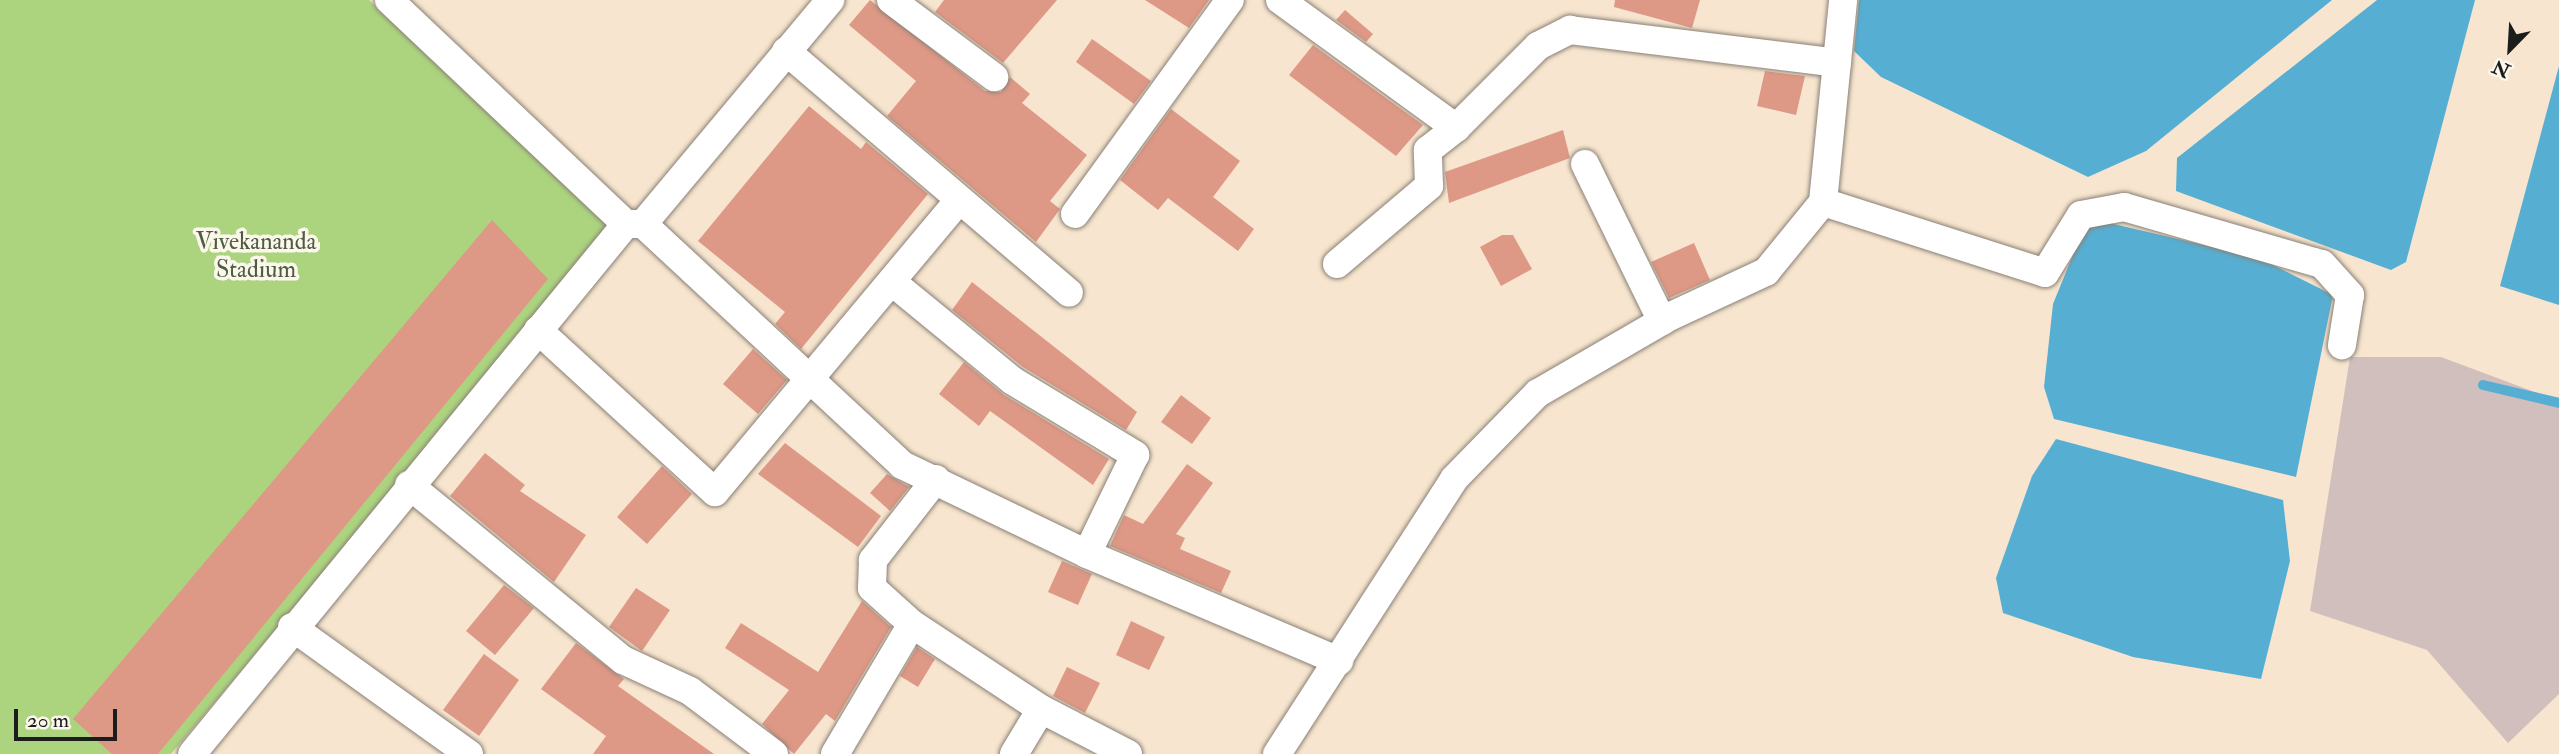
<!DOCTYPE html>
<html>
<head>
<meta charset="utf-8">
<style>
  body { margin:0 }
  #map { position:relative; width:2559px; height:754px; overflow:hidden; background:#f7e5cf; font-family:"IM FELL Double Pica",serif }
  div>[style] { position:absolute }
  .industrial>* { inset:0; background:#d1bfbe }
  .green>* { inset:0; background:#acd47f }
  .water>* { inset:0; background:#56afd3 }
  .stream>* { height:10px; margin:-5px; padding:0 5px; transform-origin:5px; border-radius:5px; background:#56afd3 }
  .building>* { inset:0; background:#de9886 }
  .roads { filter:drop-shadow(0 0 2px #8a8076) drop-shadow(0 0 2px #8a8076) }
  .street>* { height:28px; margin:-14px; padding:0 14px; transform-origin:14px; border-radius:14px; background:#fff }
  span { translate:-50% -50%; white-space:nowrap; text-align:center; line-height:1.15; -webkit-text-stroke:7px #fbf7ec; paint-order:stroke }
  .park-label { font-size:24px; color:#4e5c3f }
  .north { position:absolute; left:2475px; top:14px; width:70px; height:70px; -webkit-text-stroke:5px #fbf7ec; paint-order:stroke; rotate:204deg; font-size:19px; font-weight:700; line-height:28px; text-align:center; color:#1c1c1c }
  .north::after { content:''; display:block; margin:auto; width:24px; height:32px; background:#1c1c1c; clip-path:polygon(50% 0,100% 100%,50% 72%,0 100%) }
  .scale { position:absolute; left:14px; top:709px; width:103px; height:32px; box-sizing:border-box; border:4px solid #1c1c1c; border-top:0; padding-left:9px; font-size:21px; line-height:24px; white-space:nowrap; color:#1c1c1c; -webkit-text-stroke:5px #fbf7ec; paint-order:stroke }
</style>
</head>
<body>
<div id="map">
  <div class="industrial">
    <div style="clip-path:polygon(2350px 357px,2441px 357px,2559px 401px,2559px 694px,2508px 743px,2427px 650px,2310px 611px)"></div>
  </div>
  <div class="green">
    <div style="clip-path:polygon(0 0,369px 0,614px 227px,171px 754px,0 754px)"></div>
  </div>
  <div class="water">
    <div style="clip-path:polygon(1859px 0,2332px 0,2146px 151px,2088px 177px,1881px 77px,1854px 51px)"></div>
    <div style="clip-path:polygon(2377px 0,2475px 0,2406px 262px,2391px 270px,2176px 191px,2177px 158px)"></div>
    <div style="clip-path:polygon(2559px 66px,2559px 305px,2500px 286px)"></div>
    <div style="clip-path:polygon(2088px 218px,2259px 258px,2333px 295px,2296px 477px,2054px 419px,2044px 387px,2053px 304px)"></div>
    <div style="clip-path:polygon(2056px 439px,2283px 500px,2290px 561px,2261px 679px,2133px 657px,2003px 613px,1996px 578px,2032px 476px)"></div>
  </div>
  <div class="stream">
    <div style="left:2483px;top:385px;width:78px;rotate:13.3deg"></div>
  </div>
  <div class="building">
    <div style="clip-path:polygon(870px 0,985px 91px,1001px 92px,1010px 77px,1030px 94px,1022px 103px,1087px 155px,1050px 201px,1060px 209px,1036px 242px,887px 116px,916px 81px,849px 25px)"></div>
    <div style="clip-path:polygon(944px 0,1057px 0,1003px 63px,935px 12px)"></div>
    <div style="clip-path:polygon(1145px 0,1209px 0,1189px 28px)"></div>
    <div style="clip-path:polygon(1615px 0,1700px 0,1692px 28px,1614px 7px)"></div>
    <div style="clip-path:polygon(1345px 10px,1373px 34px,1366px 42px,1336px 20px)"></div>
    <div style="clip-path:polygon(1092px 39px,1151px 81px,1134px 104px,1076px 62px)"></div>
    <div style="clip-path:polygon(1313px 45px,1423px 125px,1396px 156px,1289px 75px)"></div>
    <div style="clip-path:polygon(1765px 71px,1805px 76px,1796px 115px,1757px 106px)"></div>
    <div style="clip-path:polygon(809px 106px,861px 149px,866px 142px,928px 194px,801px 349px,775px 324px,785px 312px,698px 241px)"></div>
    <div style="clip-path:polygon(1171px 109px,1240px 161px,1213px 197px,1254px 229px,1238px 251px,1168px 198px,1158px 210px,1120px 180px)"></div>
    <div style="clip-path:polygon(1563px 130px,1570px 158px,1449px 203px,1445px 172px)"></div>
    <div style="clip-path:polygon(492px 220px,548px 279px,158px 754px,112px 754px,73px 719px)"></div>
    <div style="clip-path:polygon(1502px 235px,1513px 235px,1532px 269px,1501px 286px,1480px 247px)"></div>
    <div style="clip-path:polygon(1694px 243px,1710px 280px,1669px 298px,1651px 262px)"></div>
    <div style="clip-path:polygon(972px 282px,1137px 412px,1126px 430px,1023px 367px,952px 310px)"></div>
    <div style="clip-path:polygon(753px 349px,787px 380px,758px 414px,723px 384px)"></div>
    <div style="clip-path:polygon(964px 362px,1004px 395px,1109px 459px,1093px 485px,990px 411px,979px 426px,939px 394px)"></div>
    <div style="clip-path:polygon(1181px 395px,1211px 418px,1192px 444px,1161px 422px)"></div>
    <div style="clip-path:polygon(785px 443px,881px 516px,858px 547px,758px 474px)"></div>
    <div style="clip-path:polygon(485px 453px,525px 485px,520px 491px,586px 535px,554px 582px,450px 496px)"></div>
    <div style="clip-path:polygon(1187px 464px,1213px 483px,1176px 534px,1185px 538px,1180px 549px,1231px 571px,1221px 593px,1110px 546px,1124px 515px,1143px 524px)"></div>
    <div style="clip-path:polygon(662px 466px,692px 494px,647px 544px,617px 517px)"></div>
    <div style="clip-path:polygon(887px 474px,909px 487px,890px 511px,870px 493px)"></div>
    <div style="clip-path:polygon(1062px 561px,1092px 574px,1078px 605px,1048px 592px)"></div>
    <div style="clip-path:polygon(504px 585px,534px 608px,495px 655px,466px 631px)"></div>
    <div style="clip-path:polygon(636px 588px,670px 610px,642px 651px,609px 627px)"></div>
    <div style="clip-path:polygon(862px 601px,891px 627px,835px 721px,826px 714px,794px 754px,762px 724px,789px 690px,725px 648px,741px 623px,818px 672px)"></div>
    <div style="clip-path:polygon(1131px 621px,1165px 637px,1149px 670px,1116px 655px)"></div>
    <div style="clip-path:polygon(576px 643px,624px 679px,618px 686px,714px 754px,593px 754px,606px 736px,541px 689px)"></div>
    <div style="clip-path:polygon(917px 647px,935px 659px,918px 687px,900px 676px)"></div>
    <div style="clip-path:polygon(484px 654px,519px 680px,479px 736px,443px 710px)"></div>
    <div style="clip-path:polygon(1067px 667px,1100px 683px,1085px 713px,1053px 696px)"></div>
  </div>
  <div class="roads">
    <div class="street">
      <div style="left:389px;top:0;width:326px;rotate:43.4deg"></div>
      <div style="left:891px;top:0;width:129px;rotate:36.8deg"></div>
      <div style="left:1280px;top:0;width:218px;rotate:36deg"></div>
      <div style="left:1456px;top:128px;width:116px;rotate:-45deg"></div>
      <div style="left:1538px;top:46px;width:36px;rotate:-27deg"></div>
      <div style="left:1570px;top:30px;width:269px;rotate:7deg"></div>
      <div style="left:786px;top:51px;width:372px;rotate:40.5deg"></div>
      <div style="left:1585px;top:164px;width:175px;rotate:63.9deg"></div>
      <div style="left:1823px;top:202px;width:233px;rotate:17.7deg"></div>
      <div style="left:2045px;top:273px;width:68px;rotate:-58.2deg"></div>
      <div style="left:2081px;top:215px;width:44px;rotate:-10.5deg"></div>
      <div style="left:2124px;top:207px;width:206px;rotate:16.1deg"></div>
      <div style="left:2322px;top:264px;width:42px;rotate:47.9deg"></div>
      <div style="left:2350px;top:295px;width:51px;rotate:99.1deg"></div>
      <div style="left:1075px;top:214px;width:264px;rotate:-54.1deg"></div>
      <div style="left:643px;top:224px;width:354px;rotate:42.9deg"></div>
      <div style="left:902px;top:465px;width:205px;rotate:25.7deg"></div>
      <div style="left:1337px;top:264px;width:121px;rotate:-40.3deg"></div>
      <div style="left:1429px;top:186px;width:36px;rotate:-92deg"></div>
      <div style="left:1428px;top:150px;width:36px;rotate:-38deg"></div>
      <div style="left:892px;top:282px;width:156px;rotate:39.3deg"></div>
      <div style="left:1013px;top:381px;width:143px;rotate:31.2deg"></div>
      <div style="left:1135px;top:455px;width:110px;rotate:115.9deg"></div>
      <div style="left:1087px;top:554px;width:274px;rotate:23deg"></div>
      <div style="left:538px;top:330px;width:240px;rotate:42.5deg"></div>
      <div style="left:715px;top:492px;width:376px;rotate:-50.1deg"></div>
      <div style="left:936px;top:479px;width:103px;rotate:127.9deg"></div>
      <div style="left:873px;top:560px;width:28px;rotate:92deg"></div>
      <div style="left:872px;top:588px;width:54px;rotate:42deg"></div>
      <div style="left:912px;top:624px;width:154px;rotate:33.4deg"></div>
      <div style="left:1041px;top:709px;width:98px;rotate:27.3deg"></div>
      <div style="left:409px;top:485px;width:276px;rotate:39.3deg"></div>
      <div style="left:623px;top:660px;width:74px;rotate:24.8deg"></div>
      <div style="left:690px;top:691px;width:105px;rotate:36.9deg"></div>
      <div style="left:292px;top:627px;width:218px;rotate:35.7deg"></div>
      <div style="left:192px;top:754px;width:685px;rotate:-50.69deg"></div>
      <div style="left:626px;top:224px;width:17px"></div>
      <div style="left:643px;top:224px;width:292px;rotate:-50.1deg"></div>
      <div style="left:835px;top:754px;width:151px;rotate:-59.4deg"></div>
      <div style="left:1014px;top:754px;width:52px;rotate:-59deg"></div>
      <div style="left:1277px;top:754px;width:327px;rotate:-57.2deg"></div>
      <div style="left:1454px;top:479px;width:120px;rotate:-45.7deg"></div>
      <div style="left:1538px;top:393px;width:154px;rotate:-30.1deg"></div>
      <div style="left:1671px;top:316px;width:105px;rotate:-24.9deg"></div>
      <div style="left:1766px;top:272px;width:90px;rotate:-50.8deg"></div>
      <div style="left:1823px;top:202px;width:203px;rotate:-84.3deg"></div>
    </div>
  </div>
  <div class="park-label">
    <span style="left:256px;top:256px">Vivekananda<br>Stadium</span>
  </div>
  <div class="north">N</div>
  <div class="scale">20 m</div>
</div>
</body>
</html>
